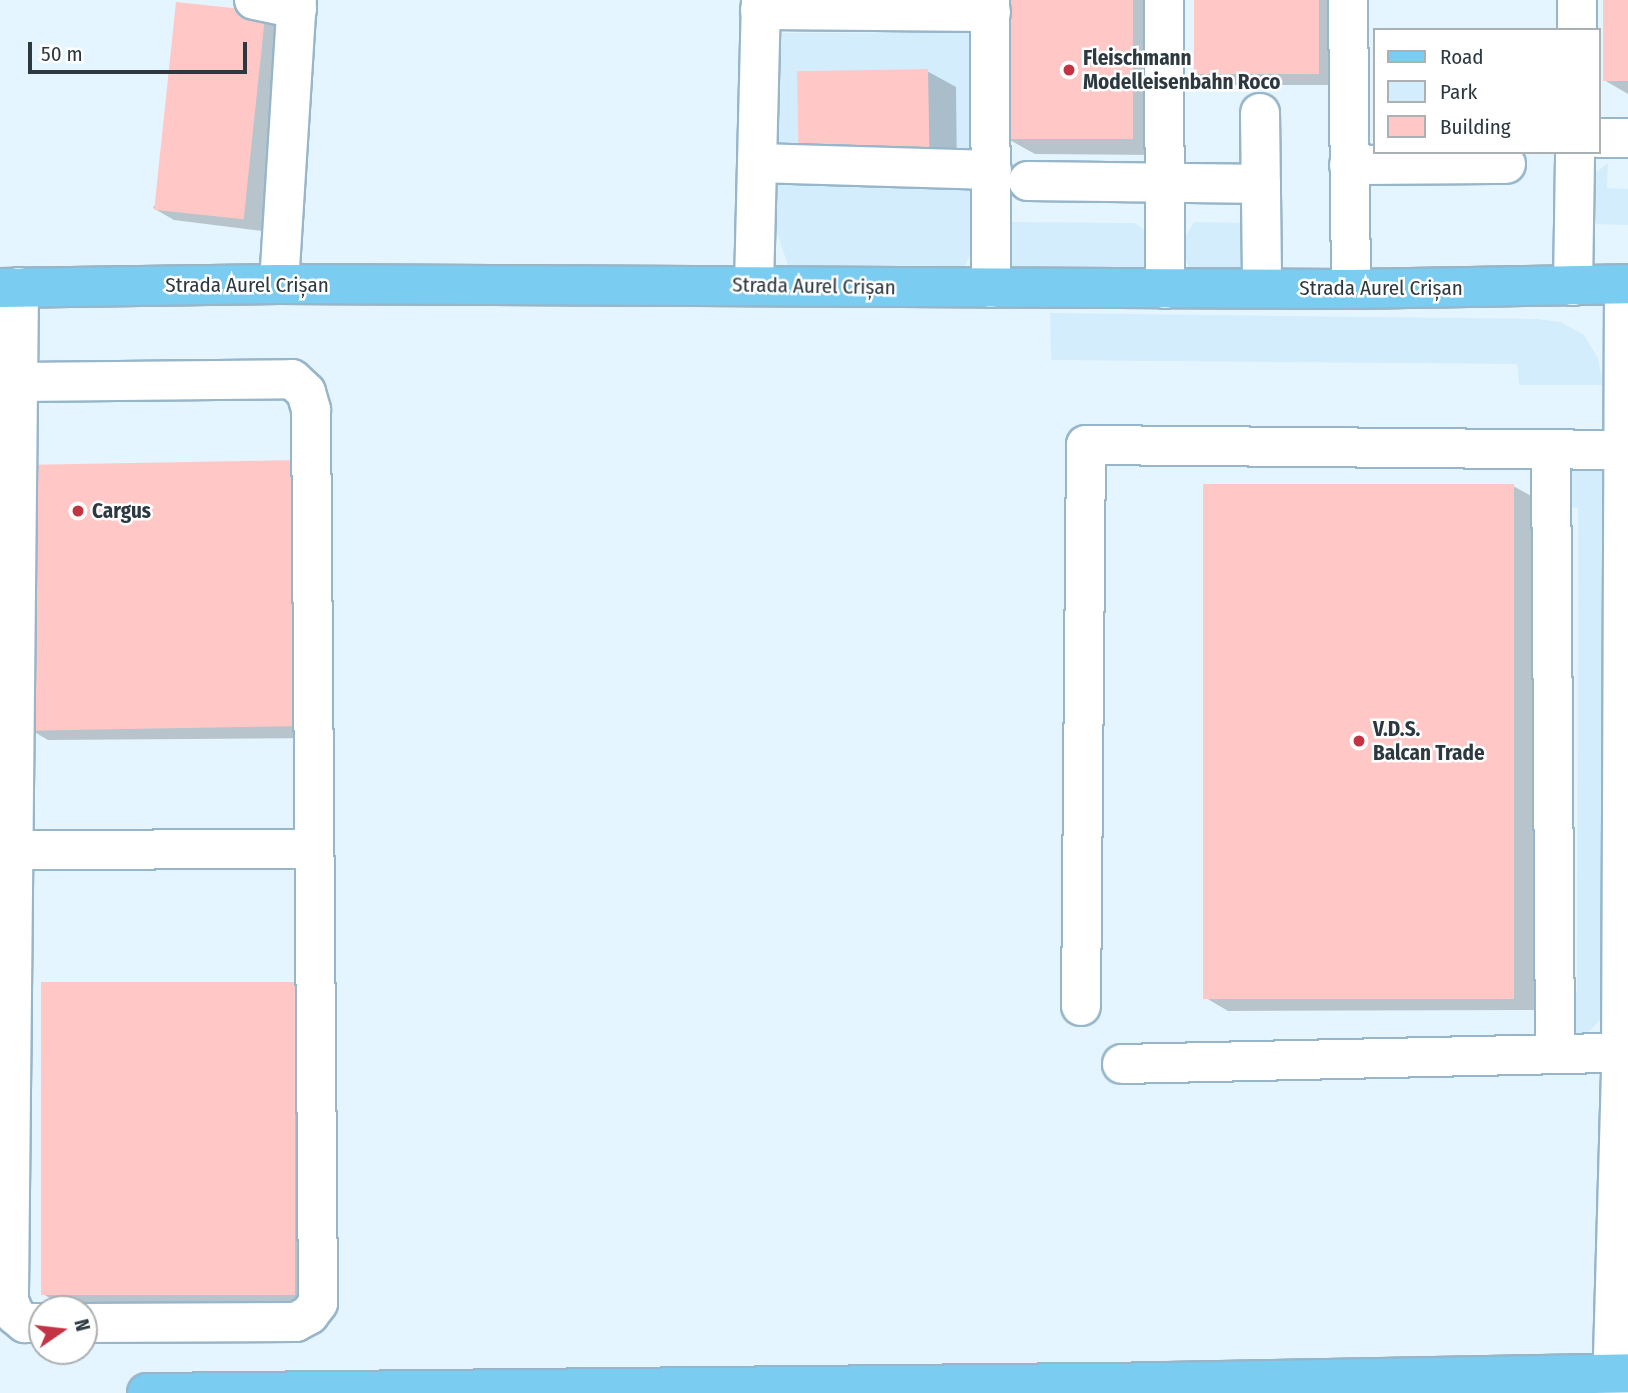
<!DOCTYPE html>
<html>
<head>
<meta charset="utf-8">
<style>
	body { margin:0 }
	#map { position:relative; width:1628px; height:1393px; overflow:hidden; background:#f4fafe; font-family:"Fira Sans Condensed",sans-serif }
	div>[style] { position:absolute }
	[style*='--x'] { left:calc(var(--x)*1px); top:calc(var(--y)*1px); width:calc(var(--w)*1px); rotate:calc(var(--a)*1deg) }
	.built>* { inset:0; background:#e5f5ff }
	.green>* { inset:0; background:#d4edfd }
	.shadow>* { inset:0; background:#0003 }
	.building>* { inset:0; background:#ffc8c7; transform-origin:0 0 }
	.roads { filter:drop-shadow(2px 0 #97b6ca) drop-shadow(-2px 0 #97b6ca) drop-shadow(0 2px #97b6ca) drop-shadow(0 -2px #97b6ca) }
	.minor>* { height:38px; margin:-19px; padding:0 19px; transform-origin:19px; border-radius:19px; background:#fff }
	.major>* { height:38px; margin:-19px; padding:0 19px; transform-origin:19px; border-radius:19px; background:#7accf1 }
	.dots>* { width:19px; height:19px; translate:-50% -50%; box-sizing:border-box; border:4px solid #fff; border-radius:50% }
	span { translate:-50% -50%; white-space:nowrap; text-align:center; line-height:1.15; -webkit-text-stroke:5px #fff; paint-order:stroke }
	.poi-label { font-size:21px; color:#2c3941; font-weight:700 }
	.left { translate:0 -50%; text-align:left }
	.street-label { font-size:21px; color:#2c3941 }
	.legend { position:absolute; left:1373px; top:28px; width:228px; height:126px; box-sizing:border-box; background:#fff; border:2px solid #abb0b3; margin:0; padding:9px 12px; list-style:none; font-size:21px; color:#2c3941 }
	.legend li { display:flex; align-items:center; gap:14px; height:35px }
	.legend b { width:35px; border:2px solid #abb0b3 }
	.north { position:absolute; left:28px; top:1295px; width:70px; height:70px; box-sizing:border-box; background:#fff; border:2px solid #abb0b3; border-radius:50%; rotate:76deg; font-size:19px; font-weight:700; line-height:28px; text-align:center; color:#2c3941 }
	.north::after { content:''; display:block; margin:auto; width:24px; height:32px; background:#c43344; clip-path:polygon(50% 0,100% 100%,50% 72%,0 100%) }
	.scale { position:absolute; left:28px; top:42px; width:219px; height:32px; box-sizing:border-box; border:4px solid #2c3941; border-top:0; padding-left:9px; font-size:21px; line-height:24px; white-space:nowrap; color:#2c3941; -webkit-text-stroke:5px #fff; paint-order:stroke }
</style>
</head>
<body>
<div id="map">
	<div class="built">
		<div style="clip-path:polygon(evenodd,0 0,1628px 0,1628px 1393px,0 1393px,0 0,1374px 30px,1598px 30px,1598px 152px,1374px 152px,1374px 30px,0 0,42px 1309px,84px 1309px,84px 1351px,42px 1351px,42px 1309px)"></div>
	</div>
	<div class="green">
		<div style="clip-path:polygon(976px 32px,977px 242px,958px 279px,792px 277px,776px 230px,776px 33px)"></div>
		<div style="clip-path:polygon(1608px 163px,1607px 188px,1628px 189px,1628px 225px,1592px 224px,1594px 174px)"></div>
		<div style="clip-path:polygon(1004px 222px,1134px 223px,1144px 229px,1150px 242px,1148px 277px,1019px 277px,1010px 263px)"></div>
		<div style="clip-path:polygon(1194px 222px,1247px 223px,1247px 261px,1242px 270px,1191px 272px,1182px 252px,1183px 240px)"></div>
		<div style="clip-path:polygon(1050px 313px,1537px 319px,1561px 322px,1584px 335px,1598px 358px,1603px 385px,1519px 385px,1517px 364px,1051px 360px)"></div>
		<div style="clip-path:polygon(1587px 462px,1602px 470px,1602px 1017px,1590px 1031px,1575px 1037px,1562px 1029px,1566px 999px,1577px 991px,1578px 508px,1565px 506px,1568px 466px)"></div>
	</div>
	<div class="shadow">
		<div style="clip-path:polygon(1006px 0,1161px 0,1161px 155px,1035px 154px,1006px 138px)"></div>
		<div style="clip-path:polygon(1195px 0,1340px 0,1340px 85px,1217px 85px,1195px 73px)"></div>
		<div style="clip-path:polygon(1605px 0,1628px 0,1628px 94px,1604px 80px)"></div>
		<div style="clip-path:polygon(265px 14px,286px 27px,262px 231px,174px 220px,153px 208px)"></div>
		<div style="clip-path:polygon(927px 71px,956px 87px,957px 175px,828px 177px)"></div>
		<div style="clip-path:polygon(300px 462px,325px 738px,48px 740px,26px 727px)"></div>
		<div style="clip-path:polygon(1513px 486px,1535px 498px,1536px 1010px,1228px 1011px,1206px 998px)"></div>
		<div style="clip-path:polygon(294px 983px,323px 1000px,323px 1311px,68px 1309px,43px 1294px)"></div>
	</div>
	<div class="building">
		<div style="left:1005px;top:0;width:128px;height:139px"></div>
		<div style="left:1194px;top:0;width:125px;height:74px"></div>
		<div style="left:1603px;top:0;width:25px;height:81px"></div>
		<div style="left:176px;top:2px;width:90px;height:209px;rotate:6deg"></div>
		<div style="left:928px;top:69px;width:91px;height:131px;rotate:89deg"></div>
		<div style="left:301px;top:460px;width:266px;height:281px;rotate:89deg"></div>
		<div style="left:1203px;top:484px;width:311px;height:515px"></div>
		<div style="left:41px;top:982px;width:254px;height:313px"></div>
	</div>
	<div class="roads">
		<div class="minor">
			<div style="--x:254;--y:0;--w:44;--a:11.8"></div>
			<div style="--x:990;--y:0;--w:288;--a:89.8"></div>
			<div style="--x:1164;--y:0;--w:289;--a:89.8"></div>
			<div style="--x:1348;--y:0;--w:289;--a:89.4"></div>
			<div style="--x:760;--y:10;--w:231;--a:0.5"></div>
			<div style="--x:1577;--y:30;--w:30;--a:-90"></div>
			<div style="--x:1260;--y:113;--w:175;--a:89.3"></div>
			<div style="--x:1598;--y:138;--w:30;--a:0"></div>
			<div style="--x:757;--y:163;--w:235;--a:1.7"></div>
			<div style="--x:1349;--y:165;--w:157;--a:-0.4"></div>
			<div style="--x:1028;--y:181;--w:233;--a:0.7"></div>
			<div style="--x:279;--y:284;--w:285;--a:-86.4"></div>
			<div style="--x:754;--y:286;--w:286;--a:-88.6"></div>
			<div style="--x:1573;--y:286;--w:134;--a:-89.1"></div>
			<div style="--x:19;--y:287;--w:1014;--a:90.57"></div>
			<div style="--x:9;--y:1301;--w:15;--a:67"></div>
			<div style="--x:15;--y:1315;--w:13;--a:39"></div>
			<div style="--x:25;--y:1323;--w:17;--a:0"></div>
			<div style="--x:18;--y:382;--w:274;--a:-0.6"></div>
			<div style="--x:292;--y:379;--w:19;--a:43"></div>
			<div style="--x:306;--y:392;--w:19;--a:74"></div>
			<div style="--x:311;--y:410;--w:893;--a:89.55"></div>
			<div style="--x:318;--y:1303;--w:15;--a:127"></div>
			<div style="--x:309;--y:1315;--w:15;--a:152"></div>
			<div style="--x:296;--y:1322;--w:212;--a:179.7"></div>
			<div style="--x:1551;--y:449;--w:604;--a:89.62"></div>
			<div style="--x:14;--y:850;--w:300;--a:-0.2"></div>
			<div style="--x:1081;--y:1006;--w:561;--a:-89.49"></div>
			<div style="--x:1086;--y:445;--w:537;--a:0.53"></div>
			<div style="--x:1122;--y:1064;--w:499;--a:-1.3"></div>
			<div style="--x:1612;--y:1393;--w:320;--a:-88.4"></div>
			<div style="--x:1621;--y:1073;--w:788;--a:-89.78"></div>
		</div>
		<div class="major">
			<div style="--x:0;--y:288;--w:279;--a:-0.8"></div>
			<div style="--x:279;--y:284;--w:1072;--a:0.27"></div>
			<div style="--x:1351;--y:289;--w:277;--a:-1"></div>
			<div style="--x:147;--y:1393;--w:1025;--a:-0.61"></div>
			<div style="--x:1172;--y:1382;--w:456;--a:-1.1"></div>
		</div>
	</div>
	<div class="dots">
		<div style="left:1069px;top:70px;background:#c43344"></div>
		<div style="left:78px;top:511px;background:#c43344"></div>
		<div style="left:1359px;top:741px;background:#c43344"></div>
	</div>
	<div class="poi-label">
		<span class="left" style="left:1083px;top:70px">Fleischmann<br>Modelleisenbahn Roco</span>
		<span class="left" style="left:92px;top:511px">Cargus</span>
		<span class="left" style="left:1373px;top:741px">V.D.S.<br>Balcan Trade</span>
	</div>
	<div class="street-label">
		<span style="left:247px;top:285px">Strada Aurel Crișan</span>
		<span style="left:814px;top:286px;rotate:1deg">Strada Aurel Crișan</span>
		<span style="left:1381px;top:288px">Strada Aurel Crișan</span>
	</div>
	<ul class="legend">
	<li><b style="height:9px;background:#7accf1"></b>Road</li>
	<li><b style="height:19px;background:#d4edfd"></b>Park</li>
	<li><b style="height:19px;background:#ffc8c7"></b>Building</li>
	</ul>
	<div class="north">N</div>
	<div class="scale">50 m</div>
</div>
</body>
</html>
